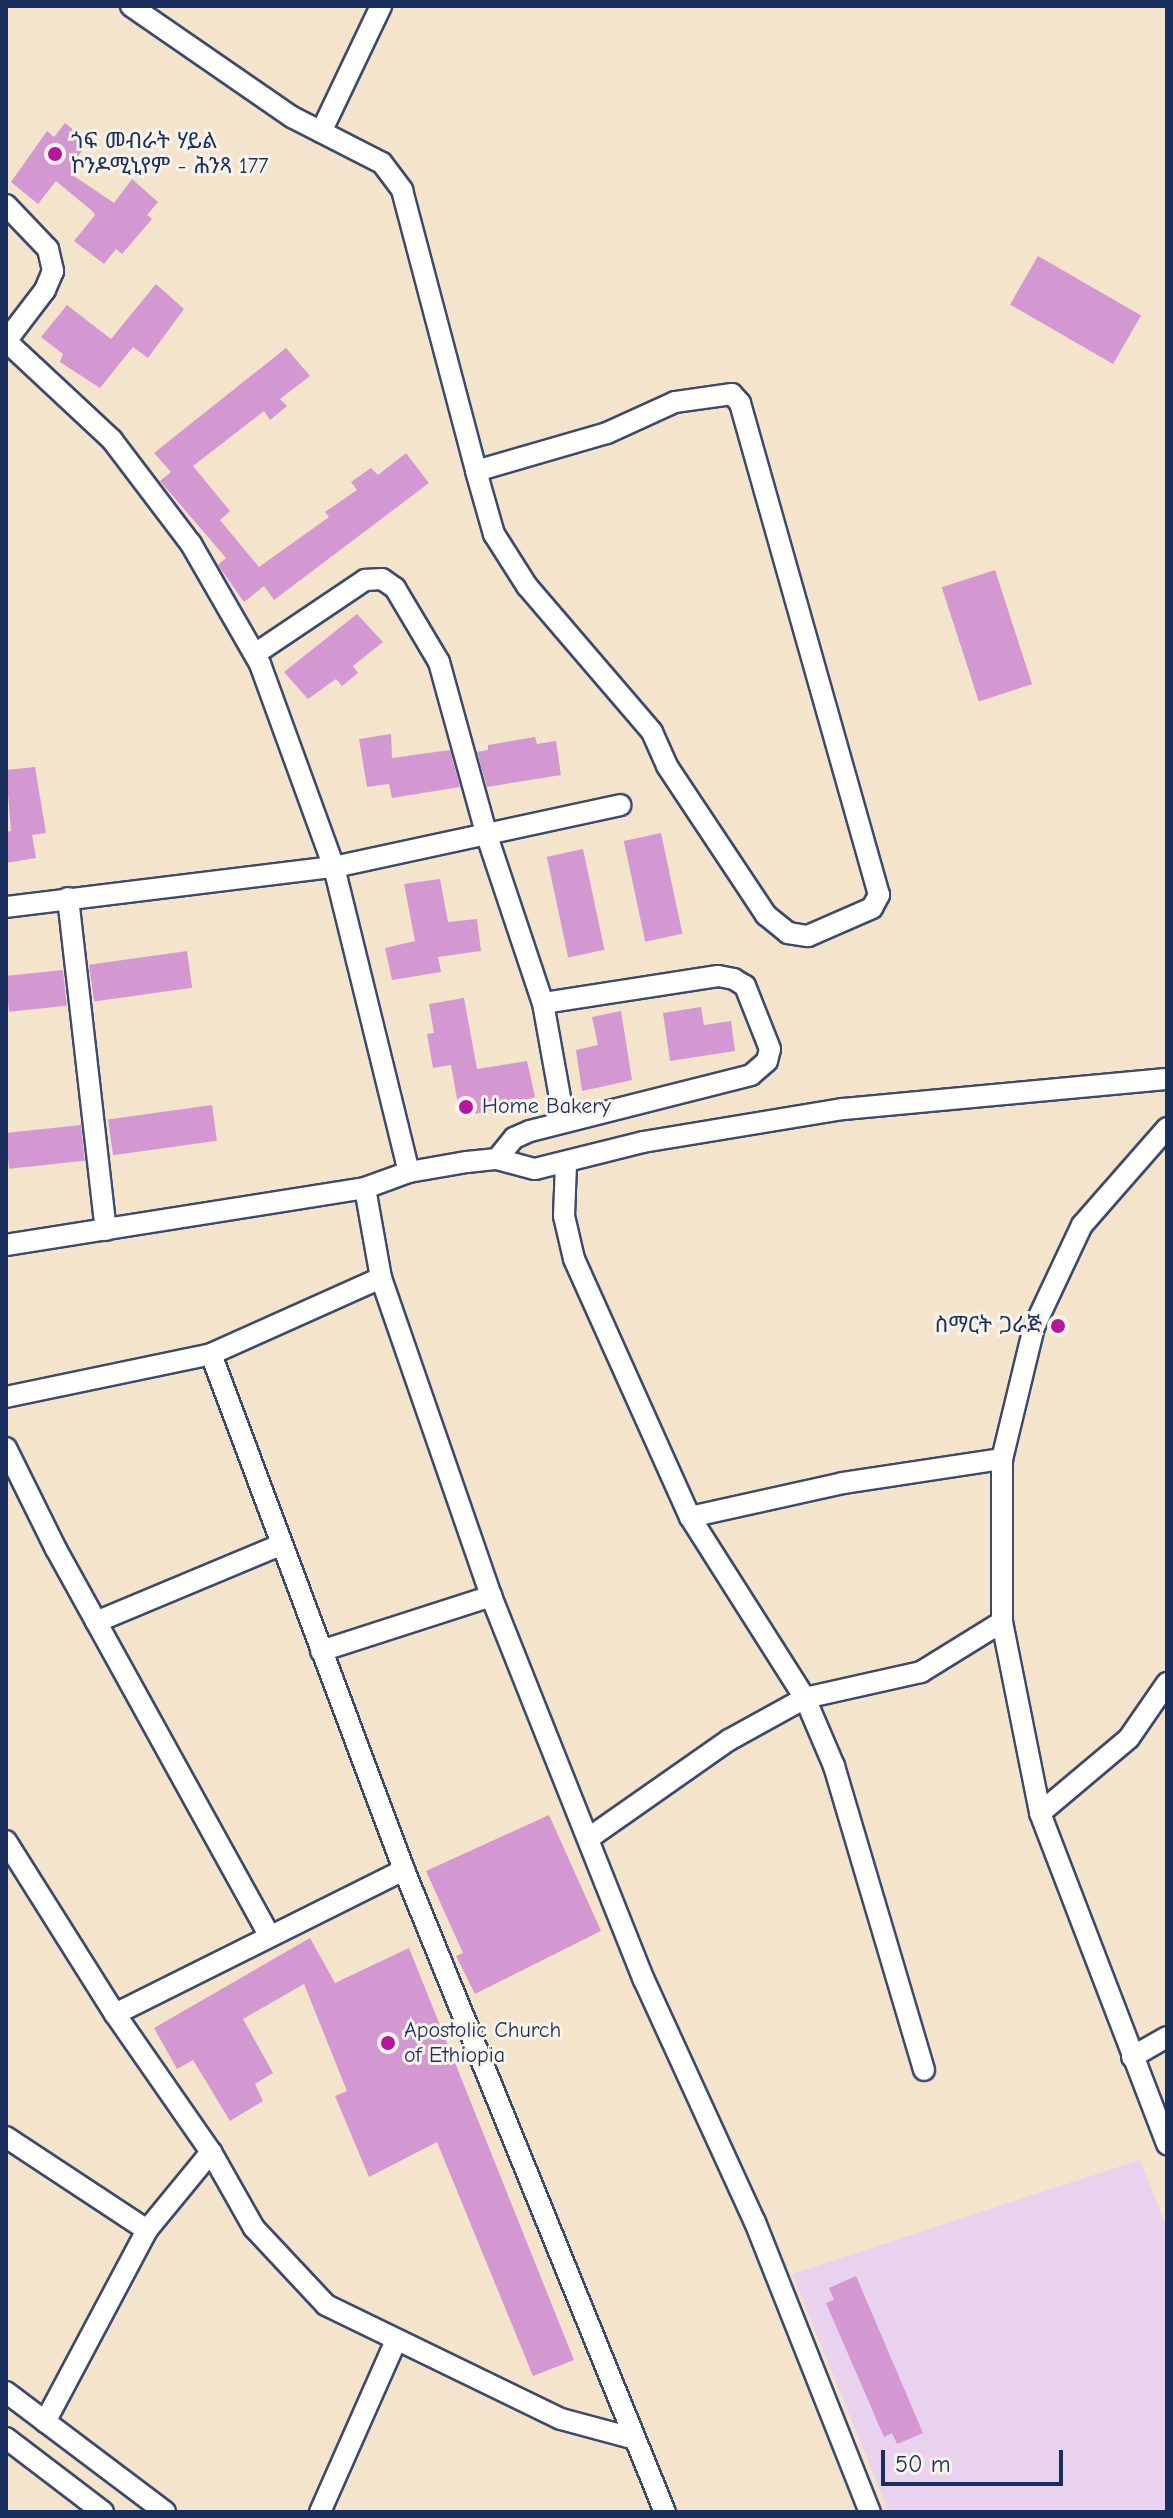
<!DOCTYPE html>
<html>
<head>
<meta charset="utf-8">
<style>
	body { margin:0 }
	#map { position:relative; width:1173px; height:2518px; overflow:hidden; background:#f4e4cc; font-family:"Comic Neue","Noto Sans Ethiopic",sans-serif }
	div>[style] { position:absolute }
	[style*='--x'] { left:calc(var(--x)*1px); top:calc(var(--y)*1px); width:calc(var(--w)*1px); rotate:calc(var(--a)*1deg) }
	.built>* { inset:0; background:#e8d2ee }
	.building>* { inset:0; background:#d398d2; transform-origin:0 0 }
	.roads { filter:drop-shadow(2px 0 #3c4a6e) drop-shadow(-2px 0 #3c4a6e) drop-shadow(0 2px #3c4a6e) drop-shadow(0 -2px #3c4a6e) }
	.minor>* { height:20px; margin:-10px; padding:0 10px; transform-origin:10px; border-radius:10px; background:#fff }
	.dots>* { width:22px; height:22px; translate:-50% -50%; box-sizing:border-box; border:4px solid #f7f3e8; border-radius:50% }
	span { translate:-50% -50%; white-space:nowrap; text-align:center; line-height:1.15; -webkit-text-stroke:6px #f7f3e8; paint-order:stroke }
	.poi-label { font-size:22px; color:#1b2f5e }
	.left { translate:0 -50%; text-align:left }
	.right { translate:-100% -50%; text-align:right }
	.frame { position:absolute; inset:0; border:8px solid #1b2f5e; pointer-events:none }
	.scale { position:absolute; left:881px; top:2450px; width:182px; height:36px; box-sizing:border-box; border:4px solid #1b2f5e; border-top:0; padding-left:10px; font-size:24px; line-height:28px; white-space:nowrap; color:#1b2f5e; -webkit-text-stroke:6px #f7f3e8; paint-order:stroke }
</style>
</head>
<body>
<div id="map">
	<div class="built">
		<div style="clip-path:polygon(1140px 2160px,1167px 2228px,1167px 2512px,889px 2512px,792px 2274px)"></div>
	</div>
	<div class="building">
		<div style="clip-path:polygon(65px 123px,89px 142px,71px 165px,78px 171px,74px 176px,114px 203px,132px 179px,158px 202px,147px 215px,152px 219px,122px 254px,116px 249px,104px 264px,74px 241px,95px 215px,91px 210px,56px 181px,38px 204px,11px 182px,47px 131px,54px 137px)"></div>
		<div style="left:1038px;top:256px;width:119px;height:56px;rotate:30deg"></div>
		<div style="clip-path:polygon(156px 284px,184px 309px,148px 358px,133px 347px,100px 388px,60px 362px,63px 354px,41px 337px,67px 305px,111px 339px)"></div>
		<div style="clip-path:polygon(286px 348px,310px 376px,280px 399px,287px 406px,270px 420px,264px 411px,193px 466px,230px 511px,220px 520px,259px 567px,329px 517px,325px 512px,357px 490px,351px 482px,371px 468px,378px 475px,406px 453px,429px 483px,274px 600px,264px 586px,244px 602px,218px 565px,226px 558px,160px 481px,171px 472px,154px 453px)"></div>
		<div style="left:995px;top:570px;width:120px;height:56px;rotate:72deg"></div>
		<div style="clip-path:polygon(357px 614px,383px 642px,353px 666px,358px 673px,342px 686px,336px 679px,308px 699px,284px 672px)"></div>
		<div style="clip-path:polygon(391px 734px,392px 758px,450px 750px,460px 787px,392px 798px,389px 784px,367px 787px,359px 739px)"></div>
		<div style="clip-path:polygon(535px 737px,537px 744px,556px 741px,561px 775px,487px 787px,477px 752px,488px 750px,488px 745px)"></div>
		<div style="clip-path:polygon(35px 767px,46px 833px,32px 835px,36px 858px,6px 863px,6px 832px,11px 831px,6px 770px)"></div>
		<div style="left:661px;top:833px;width:103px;height:38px;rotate:78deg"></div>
		<div style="left:583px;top:849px;width:103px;height:37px;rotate:78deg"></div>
		<div style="clip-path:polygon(440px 879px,448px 922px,477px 919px,481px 951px,438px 957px,441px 972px,392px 980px,385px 948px,415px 941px,404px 884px)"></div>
		<div style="left:187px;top:951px;width:37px;height:99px;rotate:82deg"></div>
		<div style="left:63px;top:970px;width:36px;height:58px;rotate:84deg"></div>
		<div style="clip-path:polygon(464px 998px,477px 1069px,527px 1061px,535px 1097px,475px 1114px,474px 1108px,459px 1110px,451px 1065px,433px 1068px,427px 1034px,434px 1033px,429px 1004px)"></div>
		<div style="clip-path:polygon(701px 1007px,704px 1025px,731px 1021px,735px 1051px,670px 1061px,663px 1013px)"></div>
		<div style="clip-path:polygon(621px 1011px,632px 1080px,582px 1091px,576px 1050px,598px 1045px,592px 1017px)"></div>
		<div style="left:212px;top:1105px;width:36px;height:105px;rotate:82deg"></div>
		<div style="left:81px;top:1125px;width:36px;height:76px;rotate:84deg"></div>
		<div style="clip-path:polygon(549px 1815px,601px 1931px,475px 1994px,456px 1956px,463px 1953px,426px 1871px)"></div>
		<div style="clip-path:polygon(310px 1938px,335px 1983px,409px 1948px,574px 2360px,533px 2376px,437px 2142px,369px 2177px,335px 2096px,347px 2091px,304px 1984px,243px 2019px,273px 2073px,255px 2084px,263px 2101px,230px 2121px,193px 2060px,177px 2069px,154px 2028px)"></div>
		<div style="clip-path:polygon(856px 2276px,923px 2433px,897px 2444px,892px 2433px,884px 2437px,826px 2303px,834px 2300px,829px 2288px)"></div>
	</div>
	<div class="roads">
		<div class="minor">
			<div style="--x:131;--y:6;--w:196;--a:34.6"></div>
			<div style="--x:292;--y:117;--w:101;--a:27.1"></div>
			<div style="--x:382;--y:163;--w:34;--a:53"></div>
			<div style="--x:402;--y:190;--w:291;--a:75.2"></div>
			<div style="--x:476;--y:471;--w:66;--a:74.1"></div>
			<div style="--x:494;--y:534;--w:62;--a:57.6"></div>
			<div style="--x:527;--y:586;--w:192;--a:49.4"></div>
			<div style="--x:652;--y:732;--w:37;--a:66"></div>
			<div style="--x:667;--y:766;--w:179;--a:56.4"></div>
			<div style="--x:766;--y:915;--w:28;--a:39"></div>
			<div style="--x:788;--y:933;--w:20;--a:9"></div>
			<div style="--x:808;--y:936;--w:70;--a:-23.6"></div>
			<div style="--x:872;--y:908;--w:15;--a:-62"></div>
			<div style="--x:879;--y:895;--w:511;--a:-105.78"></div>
			<div style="--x:740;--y:403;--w:12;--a:-132"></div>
			<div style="--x:732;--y:394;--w:58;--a:172"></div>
			<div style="--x:675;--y:402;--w:75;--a:155.5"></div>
			<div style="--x:607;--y:433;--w:136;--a:163.8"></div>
			<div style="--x:321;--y:132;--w:140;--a:-64.5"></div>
			<div style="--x:6;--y:205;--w:61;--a:46.3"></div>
			<div style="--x:48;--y:249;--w:23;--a:77"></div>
			<div style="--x:53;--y:271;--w:21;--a:113"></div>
			<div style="--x:45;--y:290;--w:64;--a:127.4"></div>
			<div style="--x:6;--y:341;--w:145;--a:43"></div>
			<div style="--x:112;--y:440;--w:131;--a:52.8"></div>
			<div style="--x:191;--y:544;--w:138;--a:60.1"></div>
			<div style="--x:260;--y:664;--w:216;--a:70"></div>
			<div style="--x:334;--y:867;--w:314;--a:76.2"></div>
			<div style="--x:255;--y:654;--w:133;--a:-33.9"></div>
			<div style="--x:365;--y:580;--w:17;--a:-3"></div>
			<div style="--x:382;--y:579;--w:16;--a:35"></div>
			<div style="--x:395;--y:588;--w:86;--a:59.3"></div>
			<div style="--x:439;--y:662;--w:177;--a:74.6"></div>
			<div style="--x:486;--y:833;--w:179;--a:71.5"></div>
			<div style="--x:543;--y:1003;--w:119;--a:79.8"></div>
			<div style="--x:68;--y:898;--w:334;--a:83.5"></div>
			<div style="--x:6;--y:907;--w:330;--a:-7"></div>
			<div style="--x:334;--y:867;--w:293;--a:-12.2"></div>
			<div style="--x:1167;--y:1128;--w:129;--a:131.2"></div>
			<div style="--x:1082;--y:1225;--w:113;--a:115.2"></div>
			<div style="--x:1034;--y:1327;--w:136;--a:103.6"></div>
			<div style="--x:1002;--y:1459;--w:163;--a:90"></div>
			<div style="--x:1002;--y:1622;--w:195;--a:78.7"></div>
			<div style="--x:1040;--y:1813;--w:355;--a:69"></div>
			<div style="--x:497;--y:1159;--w:27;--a:-51"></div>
			<div style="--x:514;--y:1138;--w:17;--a:-24"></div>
			<div style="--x:530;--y:1131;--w:228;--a:-14.2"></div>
			<div style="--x:751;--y:1075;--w:21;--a:-41"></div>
			<div style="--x:767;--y:1061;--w:12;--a:-76"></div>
			<div style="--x:770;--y:1049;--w:68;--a:-111.6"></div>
			<div style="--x:745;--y:986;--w:13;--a:-148"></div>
			<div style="--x:734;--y:979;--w:16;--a:-169"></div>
			<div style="--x:718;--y:976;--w:177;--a:171.2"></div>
			<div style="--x:566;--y:1164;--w:52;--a:92.2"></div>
			<div style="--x:564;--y:1216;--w:44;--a:76.9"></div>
			<div style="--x:574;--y:1259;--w:283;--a:65.8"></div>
			<div style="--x:690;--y:1517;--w:214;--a:57.6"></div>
			<div style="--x:805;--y:1698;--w:74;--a:66.9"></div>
			<div style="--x:834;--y:1766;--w:317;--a:73.5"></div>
			<div style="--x:6;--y:1245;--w:363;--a:-9"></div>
			<div style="--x:365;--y:1188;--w:47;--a:-20"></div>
			<div style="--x:409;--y:1172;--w:59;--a:-9.8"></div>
			<div style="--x:467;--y:1162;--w:30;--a:-6"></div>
			<div style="--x:497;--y:1159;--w:39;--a:15"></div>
			<div style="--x:535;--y:1169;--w:111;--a:-14"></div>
			<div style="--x:643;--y:1142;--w:203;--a:-9.4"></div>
			<div style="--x:843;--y:1109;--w:325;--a:-5.3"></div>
			<div style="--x:381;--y:1278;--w:336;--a:70.9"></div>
			<div style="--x:491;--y:1596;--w:413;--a:68.3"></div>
			<div style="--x:644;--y:1980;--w:266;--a:65.4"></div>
			<div style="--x:755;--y:2222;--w:312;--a:68.4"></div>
			<div style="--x:211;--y:1354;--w:551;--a:69.49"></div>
			<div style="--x:404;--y:1870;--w:693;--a:67.88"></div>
			<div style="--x:6;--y:1397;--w:209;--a:-11.8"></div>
			<div style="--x:211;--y:1354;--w:186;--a:-24.1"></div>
			<div style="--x:381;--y:1278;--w:91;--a:-100.1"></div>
			<div style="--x:6;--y:1448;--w:113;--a:63.7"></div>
			<div style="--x:56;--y:1549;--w:442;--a:61.1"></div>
			<div style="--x:690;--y:1517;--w:157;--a:-12.5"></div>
			<div style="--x:843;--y:1483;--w:161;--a:-8.6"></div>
			<div style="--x:96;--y:1622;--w:199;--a:-22.7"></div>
			<div style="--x:321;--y:1651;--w:179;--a:-17.9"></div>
			<div style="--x:1040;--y:1813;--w:116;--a:-40.1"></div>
			<div style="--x:1129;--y:1738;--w:67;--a:-55.4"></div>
			<div style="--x:589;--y:1838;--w:171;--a:-35"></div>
			<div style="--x:729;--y:1740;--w:87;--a:-28.9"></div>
			<div style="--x:805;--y:1698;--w:119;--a:-12.6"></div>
			<div style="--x:921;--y:1672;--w:95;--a:-31.7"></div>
			<div style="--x:6;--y:1841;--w:204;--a:57.8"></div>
			<div style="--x:115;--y:2014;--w:168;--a:55.2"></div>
			<div style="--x:211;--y:2152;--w:87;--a:60.5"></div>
			<div style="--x:254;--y:2228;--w:105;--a:46.9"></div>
			<div style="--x:326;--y:2305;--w:261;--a:25.9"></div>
			<div style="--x:561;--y:2419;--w:73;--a:15"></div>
			<div style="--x:115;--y:2014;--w:323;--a:-26.5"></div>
			<div style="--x:1132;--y:2057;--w:40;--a:-29.7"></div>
			<div style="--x:6;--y:2137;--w:169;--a:33.4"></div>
			<div style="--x:6;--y:2392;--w:199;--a:37"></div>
			<div style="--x:45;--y:2422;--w:217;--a:-62"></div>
			<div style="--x:147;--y:2230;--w:101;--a:-50.6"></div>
			<div style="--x:6;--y:2438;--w:122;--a:37.3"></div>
			<div style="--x:320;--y:2512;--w:185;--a:-66.1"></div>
		</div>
	</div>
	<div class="dots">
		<div style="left:55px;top:154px;background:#b5179e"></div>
		<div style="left:466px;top:1107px;background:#b5179e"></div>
		<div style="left:1058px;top:1326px;background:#b5179e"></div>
		<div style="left:388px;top:2043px;background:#b5179e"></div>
	</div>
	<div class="poi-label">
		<span class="left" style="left:71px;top:154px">ጎፍ መብራት ሃይል<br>ኮንዶሚኒየም - ሕንጻ 177</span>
		<span class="left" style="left:482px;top:1107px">Home Bakery</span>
		<span class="right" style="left:1042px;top:1326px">ስማርት ጋራጅ</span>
		<span class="left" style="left:404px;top:2043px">Apostolic Church<br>of Ethiopia</span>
	</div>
	<div class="frame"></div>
	<div class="scale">50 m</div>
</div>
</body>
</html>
